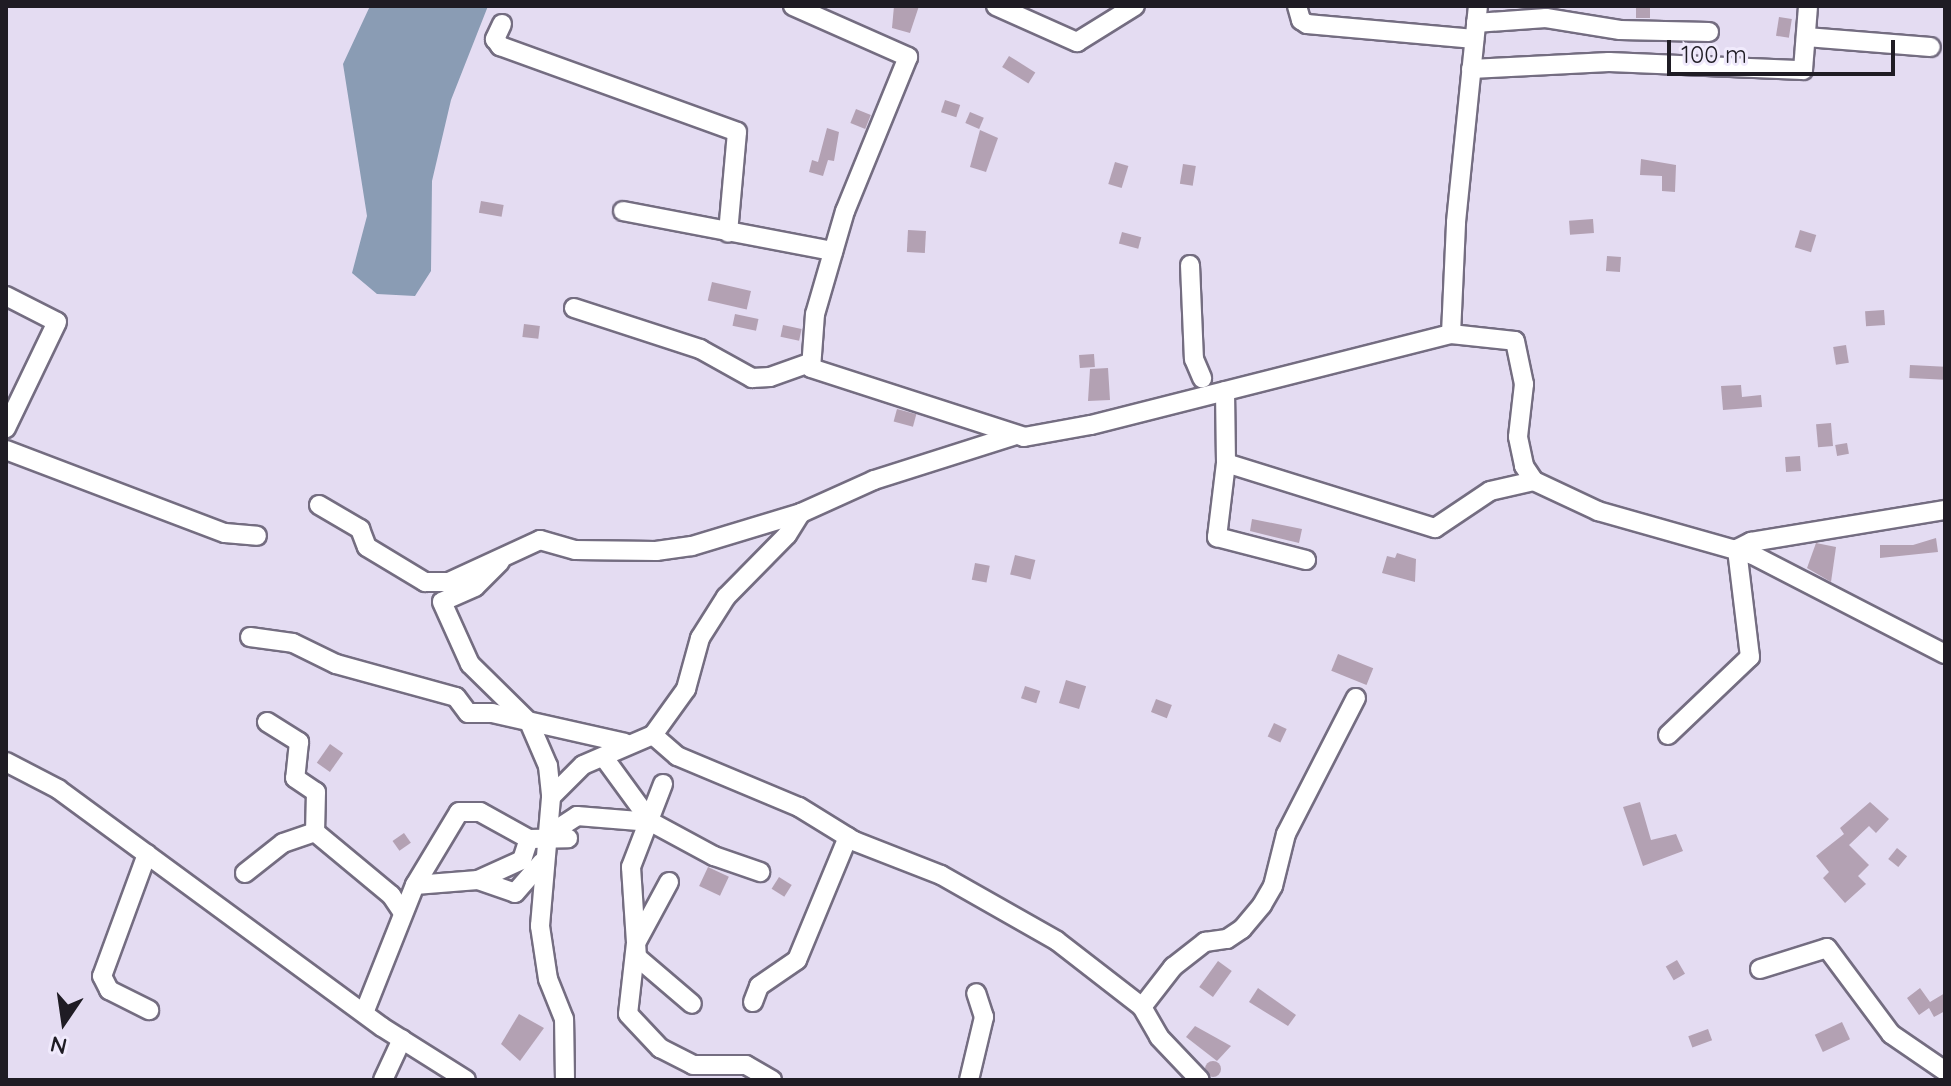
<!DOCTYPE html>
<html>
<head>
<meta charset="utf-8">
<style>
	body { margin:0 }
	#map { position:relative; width:1951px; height:1086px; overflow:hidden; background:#e4dcf2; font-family:Quicksand,sans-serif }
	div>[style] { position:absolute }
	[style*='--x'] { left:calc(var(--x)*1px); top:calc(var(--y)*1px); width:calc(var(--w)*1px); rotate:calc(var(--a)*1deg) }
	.water>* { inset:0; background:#8a9cb4 }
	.building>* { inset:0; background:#b3a1b3; transform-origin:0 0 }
	.round { border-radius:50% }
	.roads { filter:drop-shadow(2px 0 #746d81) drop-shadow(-2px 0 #746d81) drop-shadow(0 2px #746d81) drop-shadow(0 -2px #746d81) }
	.minor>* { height:18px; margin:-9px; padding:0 9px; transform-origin:9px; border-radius:9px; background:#fff }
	span { translate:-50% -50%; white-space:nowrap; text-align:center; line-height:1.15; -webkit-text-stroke:7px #f0eafc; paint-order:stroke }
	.frame { position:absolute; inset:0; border:8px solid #1f1c24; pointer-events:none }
	.north { position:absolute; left:24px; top:982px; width:80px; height:80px; -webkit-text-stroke:6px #f0eafc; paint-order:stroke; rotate:193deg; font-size:22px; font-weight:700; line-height:32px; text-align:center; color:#1f1c24 }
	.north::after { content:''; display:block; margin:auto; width:28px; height:36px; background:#1f1c24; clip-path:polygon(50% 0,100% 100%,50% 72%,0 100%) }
	.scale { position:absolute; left:1667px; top:40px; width:228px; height:36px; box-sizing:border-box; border:4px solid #1f1c24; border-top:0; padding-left:10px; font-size:24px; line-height:28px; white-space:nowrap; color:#1f1c24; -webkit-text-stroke:6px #f0eafc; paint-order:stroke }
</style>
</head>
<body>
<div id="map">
	<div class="water">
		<div style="clip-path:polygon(370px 6px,488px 6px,451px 100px,432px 181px,431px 271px,415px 296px,377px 294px,352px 273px,367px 216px,343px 64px)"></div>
	</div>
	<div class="building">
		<div style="clip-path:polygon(894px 6px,919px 6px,910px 33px,892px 28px)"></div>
		<div style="left:1636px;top:6px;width:14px;height:12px"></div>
		<div style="left:1779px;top:17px;width:13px;height:19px;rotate:9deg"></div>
		<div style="left:1009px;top:56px;width:31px;height:13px;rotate:32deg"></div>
		<div style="left:945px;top:100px;width:16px;height:13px;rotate:18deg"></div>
		<div style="left:856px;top:109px;width:16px;height:15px;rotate:22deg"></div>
		<div style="left:970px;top:112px;width:15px;height:12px;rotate:23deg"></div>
		<div style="clip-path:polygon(827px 128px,839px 132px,834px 161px,828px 160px,823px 176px,809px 172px,812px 160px,818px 162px)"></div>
		<div style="clip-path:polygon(980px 130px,998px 138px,986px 172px,970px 167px)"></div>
		<div style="clip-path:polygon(1641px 159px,1676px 165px,1675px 192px,1662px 191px,1662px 176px,1640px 175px)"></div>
		<div style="left:1115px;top:162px;width:14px;height:23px;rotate:17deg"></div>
		<div style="left:1183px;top:164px;width:13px;height:20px;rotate:9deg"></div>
		<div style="left:481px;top:201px;width:23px;height:12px;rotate:10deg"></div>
		<div style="left:1593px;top:219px;width:14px;height:24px;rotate:86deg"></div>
		<div style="left:908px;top:230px;width:18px;height:22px;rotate:3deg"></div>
		<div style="left:1800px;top:230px;width:17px;height:18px;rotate:17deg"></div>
		<div style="left:1122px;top:232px;width:20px;height:12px;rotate:15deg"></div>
		<div style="left:1607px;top:256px;width:14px;height:15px;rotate:4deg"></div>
		<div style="left:712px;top:282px;width:40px;height:19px;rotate:13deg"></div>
		<div style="left:1884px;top:310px;width:15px;height:19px;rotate:86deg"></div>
		<div style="left:735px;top:314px;width:24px;height:12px;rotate:12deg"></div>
		<div style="left:524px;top:324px;width:16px;height:13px;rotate:7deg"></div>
		<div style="left:783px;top:325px;width:19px;height:12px;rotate:12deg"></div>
		<div style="left:1846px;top:345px;width:18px;height:13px;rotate:81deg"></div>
		<div style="left:1094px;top:354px;width:13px;height:15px;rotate:86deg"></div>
		<div style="left:1910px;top:365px;width:35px;height:13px;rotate:3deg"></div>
		<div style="clip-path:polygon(1108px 368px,1110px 400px,1088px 401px,1090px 369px)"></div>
		<div style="clip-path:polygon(1741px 385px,1742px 397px,1761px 395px,1762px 407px,1723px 410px,1721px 386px)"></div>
		<div style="left:897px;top:409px;width:20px;height:13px;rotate:15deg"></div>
		<div style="left:1831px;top:423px;width:23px;height:15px;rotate:85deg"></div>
		<div style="left:1847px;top:443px;width:11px;height:12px;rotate:80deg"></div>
		<div style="left:1800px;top:456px;width:15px;height:15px;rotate:86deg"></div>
		<div style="clip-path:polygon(1252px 519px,1302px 529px,1299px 543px,1250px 531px)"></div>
		<div style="clip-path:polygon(1936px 538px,1938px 552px,1880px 558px,1880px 545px,1913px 545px)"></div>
		<div style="clip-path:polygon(1816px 543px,1836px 547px,1831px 582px,1807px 568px)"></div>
		<div style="clip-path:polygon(1397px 553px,1416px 559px,1415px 582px,1382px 573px,1387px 556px,1395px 558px)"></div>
		<div style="left:1015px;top:555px;width:21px;height:20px;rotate:14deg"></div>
		<div style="left:975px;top:563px;width:15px;height:17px;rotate:11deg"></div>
		<div style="left:1338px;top:654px;width:38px;height:18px;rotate:22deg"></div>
		<div style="left:1066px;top:680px;width:21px;height:24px;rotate:17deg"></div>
		<div style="left:1025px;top:686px;width:16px;height:13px;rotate:18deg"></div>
		<div style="left:1156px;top:699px;width:17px;height:14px;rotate:21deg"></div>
		<div style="left:1274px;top:723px;width:14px;height:15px;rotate:25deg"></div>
		<div style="left:330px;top:744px;width:16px;height:23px;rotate:35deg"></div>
		<div style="clip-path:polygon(1640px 802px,1651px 840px,1676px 834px,1683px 851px,1643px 866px,1623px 807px)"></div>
		<div style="clip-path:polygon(1870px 802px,1889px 819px,1876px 833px,1869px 826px,1849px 845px,1869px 865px,1858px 876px,1866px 884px,1845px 903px,1823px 878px,1829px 872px,1816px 856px,1844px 834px,1840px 828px)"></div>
		<div style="left:404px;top:833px;width:12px;height:14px;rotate:55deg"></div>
		<div style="left:1897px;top:848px;width:13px;height:14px;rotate:39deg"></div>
		<div style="left:708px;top:867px;width:23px;height:21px;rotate:25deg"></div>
		<div style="left:779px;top:877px;width:15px;height:14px;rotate:32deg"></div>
		<div style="left:1677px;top:960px;width:16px;height:13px;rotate:60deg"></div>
		<div style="left:1218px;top:961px;width:17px;height:32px;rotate:36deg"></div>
		<div style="clip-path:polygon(1258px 988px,1296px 1015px,1288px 1026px,1249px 1002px)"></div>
		<div style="clip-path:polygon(1920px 988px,1930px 1002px,1945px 993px,1945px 1011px,1934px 1017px,1929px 1008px,1919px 1015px,1907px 998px)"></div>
		<div style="clip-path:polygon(519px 1014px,544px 1028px,520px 1061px,501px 1044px)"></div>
		<div style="left:1842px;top:1022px;width:19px;height:30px;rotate:65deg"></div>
		<div style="clip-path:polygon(1195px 1026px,1231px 1046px,1217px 1061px,1186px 1037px)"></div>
		<div style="left:1708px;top:1029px;width:12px;height:21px;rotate:70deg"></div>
		<div class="round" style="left:1205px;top:1061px;width:16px;height:16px"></div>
	</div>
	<div class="roads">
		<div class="minor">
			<div style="--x:793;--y:6;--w:126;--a:23.9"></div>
			<div style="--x:908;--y:57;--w:166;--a:112.2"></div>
			<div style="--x:845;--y:211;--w:107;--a:106.2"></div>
			<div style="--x:815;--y:314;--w:54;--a:94.2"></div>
			<div style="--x:811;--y:368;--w:224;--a:17.9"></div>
			<div style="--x:1024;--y:437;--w:68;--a:-10.2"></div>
			<div style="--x:1091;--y:425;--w:371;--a:-14.2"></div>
			<div style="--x:1451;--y:334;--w:64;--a:6.2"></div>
			<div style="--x:1515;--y:341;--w:44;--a:78.2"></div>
			<div style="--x:1524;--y:384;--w:53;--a:96.5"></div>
			<div style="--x:1518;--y:437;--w:30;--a:78"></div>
			<div style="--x:1524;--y:466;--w:18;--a:56"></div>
			<div style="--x:1534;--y:481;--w:71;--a:25.1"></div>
			<div style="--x:1598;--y:511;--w:161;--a:15.8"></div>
			<div style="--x:1753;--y:555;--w:216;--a:27.3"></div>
			<div style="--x:996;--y:6;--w:89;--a:24"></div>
			<div style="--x:1077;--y:42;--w:68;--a:-31.8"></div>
			<div style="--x:1297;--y:6;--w:15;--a:74"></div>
			<div style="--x:1301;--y:20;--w:7;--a:34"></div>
			<div style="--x:1307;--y:24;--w:168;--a:5.1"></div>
			<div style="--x:1476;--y:23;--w:70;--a:-4.1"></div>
			<div style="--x:1546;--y:18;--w:75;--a:9.2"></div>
			<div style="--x:1620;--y:30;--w:89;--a:1.3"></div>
			<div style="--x:502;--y:24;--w:17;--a:115"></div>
			<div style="--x:495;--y:39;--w:9;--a:54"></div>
			<div style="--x:500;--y:46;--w:252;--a:19.9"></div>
			<div style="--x:737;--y:132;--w:101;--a:95.1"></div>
			<div style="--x:1806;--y:37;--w:125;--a:4.6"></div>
			<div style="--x:1471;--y:69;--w:138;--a:-2.9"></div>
			<div style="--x:1609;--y:62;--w:194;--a:2.4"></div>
			<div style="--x:1803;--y:70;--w:64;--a:-85.5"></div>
			<div style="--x:623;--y:211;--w:214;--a:10.8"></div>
			<div style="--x:1190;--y:265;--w:94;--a:87.6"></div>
			<div style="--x:1194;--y:359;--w:21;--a:67"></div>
			<div style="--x:6;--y:296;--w:57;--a:27"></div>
			<div style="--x:57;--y:322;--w:118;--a:115.7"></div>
			<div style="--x:574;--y:308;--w:133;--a:18"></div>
			<div style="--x:700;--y:349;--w:60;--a:29.1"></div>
			<div style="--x:752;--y:378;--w:18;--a:-3"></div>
			<div style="--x:770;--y:377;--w:41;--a:-19.7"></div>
			<div style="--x:1451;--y:334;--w:112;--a:-87.4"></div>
			<div style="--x:1456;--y:222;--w:217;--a:-84.2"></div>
			<div style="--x:1225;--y:391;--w:72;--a:89.2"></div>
			<div style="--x:1226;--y:463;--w:75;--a:96.9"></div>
			<div style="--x:1217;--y:537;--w:92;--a:14.5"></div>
			<div style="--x:6;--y:450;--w:234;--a:20.8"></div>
			<div style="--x:225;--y:533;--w:32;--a:5"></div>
			<div style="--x:1226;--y:463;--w:219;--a:17.3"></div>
			<div style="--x:1435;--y:528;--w:66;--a:-33.9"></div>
			<div style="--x:1490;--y:491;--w:45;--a:-12.8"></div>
			<div style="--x:319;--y:505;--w:48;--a:30.3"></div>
			<div style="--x:360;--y:529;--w:19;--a:69"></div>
			<div style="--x:367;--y:547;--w:68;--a:31.1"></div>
			<div style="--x:425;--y:582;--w:24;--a:0"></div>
			<div style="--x:449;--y:582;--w:100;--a:-24.8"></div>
			<div style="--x:540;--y:540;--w:36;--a:16"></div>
			<div style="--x:575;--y:550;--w:81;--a:0.7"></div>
			<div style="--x:656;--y:551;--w:36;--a:-8"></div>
			<div style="--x:692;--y:546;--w:114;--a:-16.8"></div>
			<div style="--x:1737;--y:549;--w:16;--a:-27"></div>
			<div style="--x:1751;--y:542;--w:197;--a:-9.4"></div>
			<div style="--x:500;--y:562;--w:35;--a:135"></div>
			<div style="--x:475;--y:587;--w:36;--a:156"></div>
			<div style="--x:442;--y:602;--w:68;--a:65.7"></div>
			<div style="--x:470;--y:664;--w:83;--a:44.5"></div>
			<div style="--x:529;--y:722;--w:48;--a:66.6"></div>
			<div style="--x:548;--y:766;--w:31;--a:84"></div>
			<div style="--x:250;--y:637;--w:43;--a:7.9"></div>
			<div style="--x:293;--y:643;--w:48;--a:26"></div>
			<div style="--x:336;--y:664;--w:124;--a:15.4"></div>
			<div style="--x:456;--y:697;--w:20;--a:53"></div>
			<div style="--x:468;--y:713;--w:24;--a:0"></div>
			<div style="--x:492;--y:713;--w:136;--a:12.7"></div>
			<div style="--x:267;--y:722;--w:38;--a:32"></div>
			<div style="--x:299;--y:742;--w:36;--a:96"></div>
			<div style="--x:295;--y:778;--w:25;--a:34"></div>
			<div style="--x:316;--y:792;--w:40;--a:91.4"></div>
			<div style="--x:315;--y:832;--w:99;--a:39.7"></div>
			<div style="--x:391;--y:895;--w:18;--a:56"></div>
			<div style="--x:653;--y:735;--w:32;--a:41"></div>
			<div style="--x:677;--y:756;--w:132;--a:22.7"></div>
			<div style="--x:799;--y:807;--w:65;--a:31.7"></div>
			<div style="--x:854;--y:841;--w:93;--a:21.3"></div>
			<div style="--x:941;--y:875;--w:133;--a:29.6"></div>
			<div style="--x:1057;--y:941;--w:108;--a:37.8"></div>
			<div style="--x:1142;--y:1007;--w:34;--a:60"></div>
			<div style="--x:1159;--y:1037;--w:59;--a:46.4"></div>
			<div style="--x:1668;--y:735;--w:113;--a:-43.6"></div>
			<div style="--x:1750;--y:657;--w:109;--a:-96.9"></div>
			<div style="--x:605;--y:759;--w:78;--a:53.9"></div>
			<div style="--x:6;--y:762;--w:59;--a:27.4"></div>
			<div style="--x:58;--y:789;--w:402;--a:36.3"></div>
			<div style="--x:382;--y:1027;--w:99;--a:32.2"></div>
			<div style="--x:663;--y:784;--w:89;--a:111.1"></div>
			<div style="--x:631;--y:867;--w:90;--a:86.2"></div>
			<div style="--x:637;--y:957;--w:72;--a:40.5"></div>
			<div style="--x:551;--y:833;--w:31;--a:-33"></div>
			<div style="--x:577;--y:816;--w:74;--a:4.6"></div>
			<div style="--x:651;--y:822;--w:72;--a:28.4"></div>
			<div style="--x:714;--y:856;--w:49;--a:19.2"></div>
			<div style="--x:147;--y:854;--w:130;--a:110.2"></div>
			<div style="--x:102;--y:976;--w:16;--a:63"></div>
			<div style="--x:109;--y:990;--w:45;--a:26.6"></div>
			<div style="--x:245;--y:873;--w:48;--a:-38.3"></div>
			<div style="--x:283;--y:843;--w:34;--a:-19"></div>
			<div style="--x:478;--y:880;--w:39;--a:19"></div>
			<div style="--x:515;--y:893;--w:41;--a:-48.9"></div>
			<div style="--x:669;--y:882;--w:69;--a:118.4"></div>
			<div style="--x:636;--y:943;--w:71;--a:96.4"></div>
			<div style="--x:628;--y:1014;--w:47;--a:46.7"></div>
			<div style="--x:660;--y:1048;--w:37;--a:27"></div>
			<div style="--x:693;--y:1065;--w:53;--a:0"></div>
			<div style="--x:746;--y:1065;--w:30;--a:30"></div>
			<div style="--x:415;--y:885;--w:85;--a:-58.9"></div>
			<div style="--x:459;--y:812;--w:21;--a:0"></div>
			<div style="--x:480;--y:812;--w:56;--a:28.9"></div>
			<div style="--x:1760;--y:969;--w:70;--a:-17.4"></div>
			<div style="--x:1827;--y:948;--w:107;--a:53.3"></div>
			<div style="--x:1891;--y:1034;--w:65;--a:34.4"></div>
			<div style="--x:753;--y:1002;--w:17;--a:-69"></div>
			<div style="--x:759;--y:986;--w:46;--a:-34.4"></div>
			<div style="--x:797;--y:960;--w:133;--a:-67.5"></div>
			<div style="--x:1142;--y:1007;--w:51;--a:-52.2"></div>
			<div style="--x:1173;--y:967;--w:41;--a:-38"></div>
			<div style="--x:1205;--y:942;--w:22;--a:-8"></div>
			<div style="--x:1227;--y:939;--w:18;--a:-34"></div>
			<div style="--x:1242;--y:929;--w:31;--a:-50"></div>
			<div style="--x:1262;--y:905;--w:22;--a:-60"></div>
			<div style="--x:1273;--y:886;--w:54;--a:-76"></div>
			<div style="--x:1286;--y:834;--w:153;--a:-62.8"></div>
			<div style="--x:364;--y:1013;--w:138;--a:-68.3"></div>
			<div style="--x:415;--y:885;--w:63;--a:-4.5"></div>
			<div style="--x:478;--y:880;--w:48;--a:-24.4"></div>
			<div style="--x:522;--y:860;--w:22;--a:-72"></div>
			<div style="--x:529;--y:839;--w:39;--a:-1"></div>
			<div style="--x:383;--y:1080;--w:45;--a:-65.1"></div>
			<div style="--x:565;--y:1080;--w:61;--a:-90.9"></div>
			<div style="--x:564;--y:1019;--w:43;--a:-111.8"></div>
			<div style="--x:548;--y:979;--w:54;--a:-98.6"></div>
			<div style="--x:540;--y:926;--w:129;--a:-85.1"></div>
			<div style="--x:551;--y:797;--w:45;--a:-45"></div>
			<div style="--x:583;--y:765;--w:76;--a:-23.2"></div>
			<div style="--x:653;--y:735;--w:57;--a:-54.3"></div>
			<div style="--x:686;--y:689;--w:53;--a:-74.6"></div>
			<div style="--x:700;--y:638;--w:49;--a:-57.6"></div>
			<div style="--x:726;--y:597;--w:87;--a:-45.5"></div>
			<div style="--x:787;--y:535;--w:26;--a:-58"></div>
			<div style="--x:801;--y:513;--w:80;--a:-24.3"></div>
			<div style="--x:874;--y:480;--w:146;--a:-17.6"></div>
			<div style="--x:969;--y:1080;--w:65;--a:-76.6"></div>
			<div style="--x:984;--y:1017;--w:25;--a:-108"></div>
		</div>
	</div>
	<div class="frame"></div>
	<div class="north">N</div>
	<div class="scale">100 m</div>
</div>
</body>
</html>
